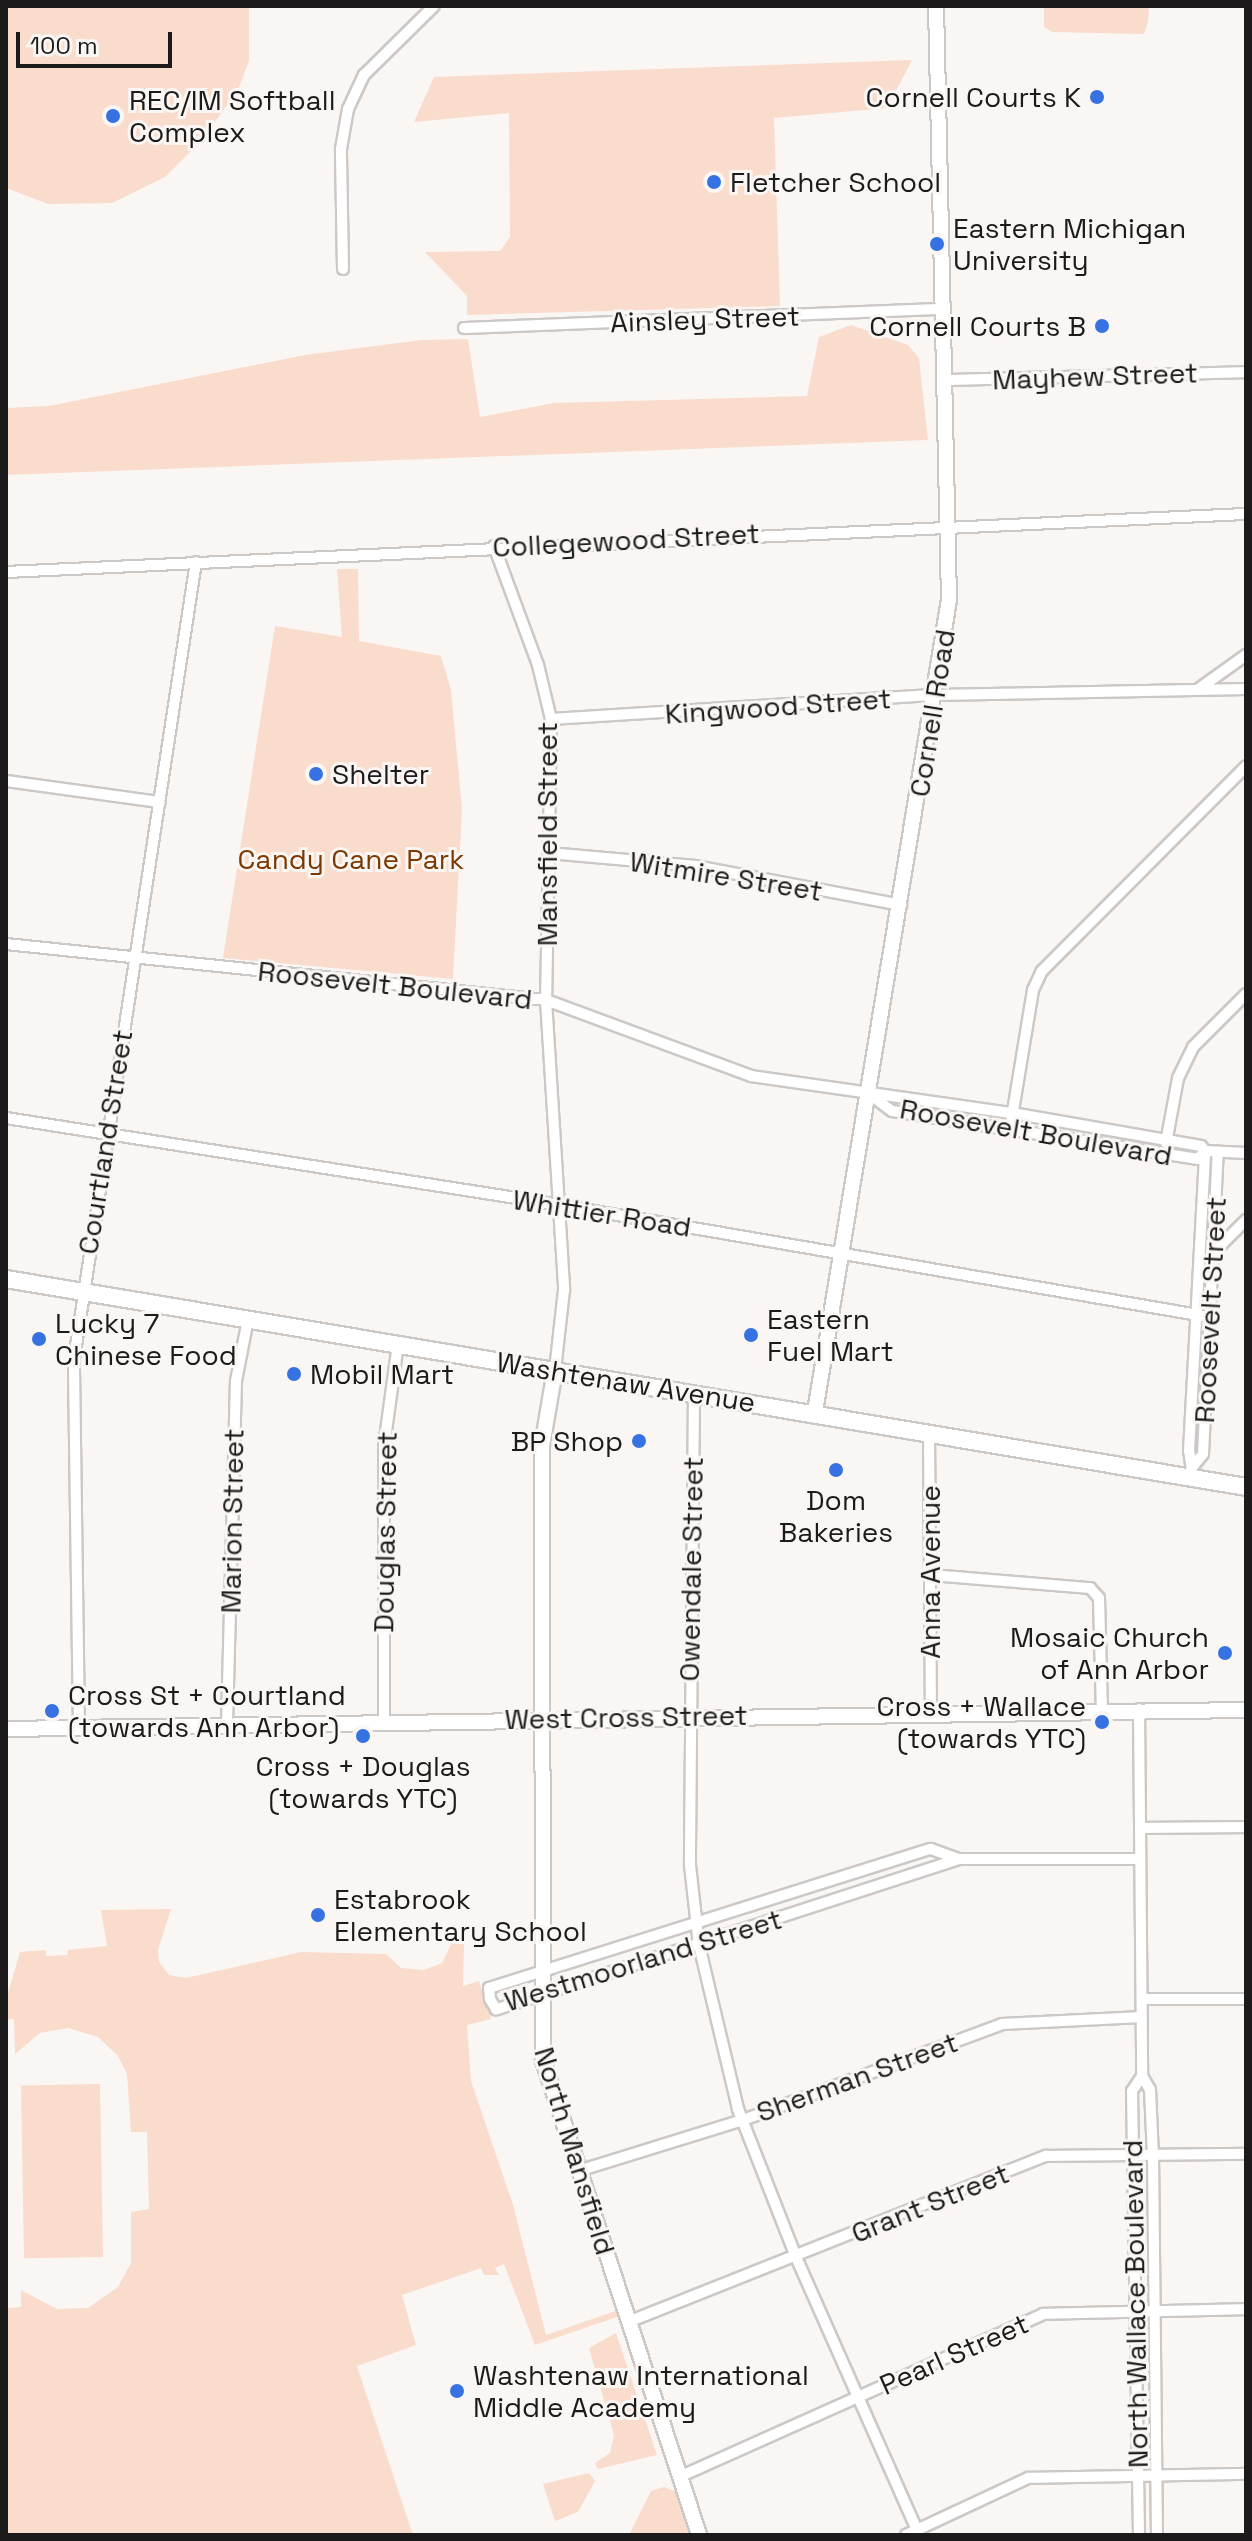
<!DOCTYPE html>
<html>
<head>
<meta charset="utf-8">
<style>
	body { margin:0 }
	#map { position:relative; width:1252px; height:2541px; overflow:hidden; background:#faf6f4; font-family:"Space Grotesk",sans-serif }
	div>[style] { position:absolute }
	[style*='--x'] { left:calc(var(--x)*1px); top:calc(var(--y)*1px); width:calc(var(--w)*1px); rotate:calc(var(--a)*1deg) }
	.green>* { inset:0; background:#f9dccc; transform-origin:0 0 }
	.roads { filter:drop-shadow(2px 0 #ccc8c6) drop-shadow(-2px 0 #ccc8c6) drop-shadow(0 2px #ccc8c6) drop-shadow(0 -2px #ccc8c6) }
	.street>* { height:10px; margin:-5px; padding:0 5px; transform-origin:5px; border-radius:5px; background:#fff }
	.secondary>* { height:14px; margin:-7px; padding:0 7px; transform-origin:7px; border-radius:7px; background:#fff }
	.primary>* { height:16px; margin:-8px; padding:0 8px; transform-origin:8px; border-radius:8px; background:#fff }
	.dots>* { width:22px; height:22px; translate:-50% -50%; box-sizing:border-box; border:4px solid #faf6f4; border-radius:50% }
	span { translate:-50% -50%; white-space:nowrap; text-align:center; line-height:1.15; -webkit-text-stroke:6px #faf6f4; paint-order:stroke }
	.poi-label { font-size:28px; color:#1c1a1a }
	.right { translate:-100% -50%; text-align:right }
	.left { translate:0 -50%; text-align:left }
	.street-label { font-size:28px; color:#1c1a1a }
	.park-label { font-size:28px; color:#7b3801 }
	.frame { position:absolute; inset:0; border:8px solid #1c1a1a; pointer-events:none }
	.scale { position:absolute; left:16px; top:32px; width:156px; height:36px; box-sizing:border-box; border:4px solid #1c1a1a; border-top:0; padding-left:10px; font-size:24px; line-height:28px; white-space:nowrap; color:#1c1a1a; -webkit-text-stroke:6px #faf6f4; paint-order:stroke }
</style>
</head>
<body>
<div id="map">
	<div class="green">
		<div style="clip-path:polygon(6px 6px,249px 6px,249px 61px,238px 90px,201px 141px,165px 177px,112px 203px,48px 204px,6px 188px)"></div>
		<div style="clip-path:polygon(1044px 6px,1149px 6px,1148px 22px,1144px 34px,1052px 32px,1044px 27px)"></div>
		<div style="clip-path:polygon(912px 60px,887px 108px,774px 118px,780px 306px,467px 315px,467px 296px,425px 252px,500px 251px,510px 237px,509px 113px,414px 122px,434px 77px)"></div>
		<div style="clip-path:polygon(851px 325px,908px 345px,919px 358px,928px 440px,6px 475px,6px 408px,49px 406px,305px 355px,422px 340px,468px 339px,480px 417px,554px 403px,807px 396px,819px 337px)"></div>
		<div style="clip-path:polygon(337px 569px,358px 569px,359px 641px,441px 656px,451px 690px,462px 809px,453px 979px,223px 958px,275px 626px,342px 637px)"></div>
		<div style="clip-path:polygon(171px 1909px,158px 1950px,159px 1962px,169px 1975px,186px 1978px,301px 1952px,386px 1954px,401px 1968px,424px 1970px,442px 1963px,452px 1942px,464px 1943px,463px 1986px,479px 1981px,491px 2019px,467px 2025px,471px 2081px,513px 2205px,546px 2335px,618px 2310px,620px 2316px,535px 2345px,504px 2264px,495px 2268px,499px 2275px,484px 2275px,481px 2268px,402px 2295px,416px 2345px,357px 2366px,413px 2535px,6px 2535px,6px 2264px,7px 2308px,21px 2307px,21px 2290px,57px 2309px,88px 2308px,118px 2287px,131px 2263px,131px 2212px,149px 2209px,147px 2132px,131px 2132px,127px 2074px,118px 2056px,98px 2037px,68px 2028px,40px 2033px,15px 2054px,14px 2019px,6px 2019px,6px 2000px,20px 1952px,46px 1950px,46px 1956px,67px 1955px,68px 1950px,107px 1946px,101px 1910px)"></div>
		<div style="left:100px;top:2084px;width:173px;height:79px;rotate:89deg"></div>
		<div style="clip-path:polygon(616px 2333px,657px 2455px,598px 2469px,595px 2463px,610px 2453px,614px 2435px,589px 2348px)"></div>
		<div style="clip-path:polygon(589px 2473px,595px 2481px,578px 2512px,555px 2521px,543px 2484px)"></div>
		<div style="clip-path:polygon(664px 2487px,675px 2491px,690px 2535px,629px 2535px,651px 2491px)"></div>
	</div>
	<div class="roads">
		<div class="street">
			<div style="--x:343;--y:269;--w:120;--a:-91"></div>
			<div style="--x:341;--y:149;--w:41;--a:-80.1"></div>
			<div style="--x:348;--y:109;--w:38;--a:-65"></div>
			<div style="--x:364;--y:75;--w:98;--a:-44.6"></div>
			<div style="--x:464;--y:328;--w:481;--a:-2.3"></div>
			<div style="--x:945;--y:380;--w:301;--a:-1.5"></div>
			<div style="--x:494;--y:546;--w:127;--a:69.7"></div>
			<div style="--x:538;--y:665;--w:56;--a:76.5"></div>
			<div style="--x:551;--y:719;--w:281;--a:91"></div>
			<div style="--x:546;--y:1000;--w:291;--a:86.4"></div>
			<div style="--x:564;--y:1290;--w:81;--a:96.4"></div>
			<div style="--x:6;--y:572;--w:1241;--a:-2.68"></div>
			<div style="--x:1200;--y:688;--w:57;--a:-35.7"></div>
			<div style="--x:551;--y:719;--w:386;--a:-3.6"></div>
			<div style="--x:936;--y:695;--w:310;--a:-1.1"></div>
			<div style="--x:6;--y:781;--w:155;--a:7.8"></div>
			<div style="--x:549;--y:853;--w:147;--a:5.1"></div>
			<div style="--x:695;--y:866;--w:210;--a:10.7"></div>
			<div style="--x:6;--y:944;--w:543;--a:5.92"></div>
			<div style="--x:546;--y:1000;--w:219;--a:20.3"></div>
			<div style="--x:751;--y:1076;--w:264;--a:8.1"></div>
			<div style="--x:1012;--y:1113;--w:192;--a:9.9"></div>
			<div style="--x:1201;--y:1146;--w:6;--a:51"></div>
			<div style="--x:1205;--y:1151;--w:41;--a:2.8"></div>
			<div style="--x:872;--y:1096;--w:25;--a:37"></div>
			<div style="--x:892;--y:1111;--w:310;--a:8.9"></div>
			<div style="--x:1198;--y:1159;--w:11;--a:-49"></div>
			<div style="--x:6;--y:1118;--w:543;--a:8.91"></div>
			<div style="--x:542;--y:1202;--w:678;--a:9.77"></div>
			<div style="--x:1010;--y:1129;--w:141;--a:-80.6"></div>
			<div style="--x:1033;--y:990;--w:21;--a:-65"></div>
			<div style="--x:1042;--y:971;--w:289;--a:-45.1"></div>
			<div style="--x:1166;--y:1143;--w:66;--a:-79.5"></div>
			<div style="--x:1178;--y:1078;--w:34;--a:-64"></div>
			<div style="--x:1193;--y:1047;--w:75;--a:-45"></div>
			<div style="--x:1213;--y:1253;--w:47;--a:-45"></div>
			<div style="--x:694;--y:1393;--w:472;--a:90.5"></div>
			<div style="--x:690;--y:1865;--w:81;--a:83.6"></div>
			<div style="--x:699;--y:1945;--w:169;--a:76.6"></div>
			<div style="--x:738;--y:2109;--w:159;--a:68.6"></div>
			<div style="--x:796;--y:2257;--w:304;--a:66.1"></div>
			<div style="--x:929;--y:1433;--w:278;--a:89.6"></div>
			<div style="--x:1194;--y:1465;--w:14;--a:-51"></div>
			<div style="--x:1203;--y:1454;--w:302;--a:-87.2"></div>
			<div style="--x:1193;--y:1478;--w:27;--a:-98"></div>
			<div style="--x:1189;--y:1451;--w:298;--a:-86.9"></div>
			<div style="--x:931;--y:1575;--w:160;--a:4.7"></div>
			<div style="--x:1090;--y:1588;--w:13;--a:48"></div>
			<div style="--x:1099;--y:1598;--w:112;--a:88.5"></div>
			<div style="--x:1139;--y:1709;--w:367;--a:89.5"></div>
			<div style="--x:1142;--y:2076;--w:16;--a:60"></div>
			<div style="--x:1150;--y:2090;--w:65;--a:87.4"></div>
			<div style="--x:1153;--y:2155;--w:380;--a:89.4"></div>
			<div style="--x:384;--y:1721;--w:275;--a:-90"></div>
			<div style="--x:384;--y:1446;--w:103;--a:-82.2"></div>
			<div style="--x:227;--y:1724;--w:343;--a:-88.5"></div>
			<div style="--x:236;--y:1381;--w:63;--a:-79"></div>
			<div style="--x:79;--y:1727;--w:368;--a:-90.8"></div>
			<div style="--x:74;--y:1359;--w:806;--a:-81.3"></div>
			<div style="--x:1140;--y:1828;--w:106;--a:-0.5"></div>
			<div style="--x:931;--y:1849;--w:30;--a:20"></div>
			<div style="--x:959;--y:1859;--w:487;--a:162"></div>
			<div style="--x:496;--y:2009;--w:12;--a:-121"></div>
			<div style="--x:490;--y:1999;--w:11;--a:-95"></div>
			<div style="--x:489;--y:1988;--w:463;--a:-17.5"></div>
			<div style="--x:959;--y:1859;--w:181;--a:0"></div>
			<div style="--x:1142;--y:1999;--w:104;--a:0"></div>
			<div style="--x:578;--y:2171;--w:173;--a:-17.2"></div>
			<div style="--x:743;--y:2120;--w:276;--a:-20.3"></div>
			<div style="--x:1002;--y:2024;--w:140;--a:-2.9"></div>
			<div style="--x:628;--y:2322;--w:450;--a:-21.7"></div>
			<div style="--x:1046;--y:2156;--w:200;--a:-0.6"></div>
			<div style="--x:679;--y:2477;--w:399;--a:-24.1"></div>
			<div style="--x:1043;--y:2314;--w:203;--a:-1.4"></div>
			<div style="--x:906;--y:2535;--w:135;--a:-25"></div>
			<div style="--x:1028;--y:2478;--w:218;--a:-1.1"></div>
			<div style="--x:1139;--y:2535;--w:444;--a:-90.9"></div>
			<div style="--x:1132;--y:2091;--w:18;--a:-56"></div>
		</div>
		<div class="secondary">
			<div style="--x:555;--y:1370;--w:77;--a:99.7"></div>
			<div style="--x:542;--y:1446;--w:614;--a:89.91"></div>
			<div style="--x:543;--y:2060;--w:500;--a:71.8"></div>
			<div style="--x:815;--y:1412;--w:823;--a:-80.63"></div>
			<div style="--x:949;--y:600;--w:594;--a:-91.25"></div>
			<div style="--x:6;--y:1729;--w:1240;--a:-0.88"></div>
		</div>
		<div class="primary">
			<div style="--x:6;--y:1279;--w:1257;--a:9.52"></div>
		</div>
	</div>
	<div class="dots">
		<div style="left:1097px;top:97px;background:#3672e1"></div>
		<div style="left:113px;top:116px;background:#3672e1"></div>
		<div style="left:714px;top:182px;background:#3672e1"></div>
		<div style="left:937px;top:244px;background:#3672e1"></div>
		<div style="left:1102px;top:326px;background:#3672e1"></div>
		<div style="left:316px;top:774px;background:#3672e1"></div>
		<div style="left:751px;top:1335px;background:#3672e1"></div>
		<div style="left:39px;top:1339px;background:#3672e1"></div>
		<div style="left:294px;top:1374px;background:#3672e1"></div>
		<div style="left:639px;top:1441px;background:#3672e1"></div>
		<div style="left:836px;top:1470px;background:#3672e1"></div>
		<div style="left:1225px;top:1653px;background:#3672e1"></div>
		<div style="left:52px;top:1711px;background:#3672e1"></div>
		<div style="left:1102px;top:1722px;background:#3672e1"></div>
		<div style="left:363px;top:1736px;background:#3672e1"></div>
		<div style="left:318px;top:1915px;background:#3672e1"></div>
		<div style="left:457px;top:2391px;background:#3672e1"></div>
	</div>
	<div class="poi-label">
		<span class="right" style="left:1081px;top:97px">Cornell Courts K</span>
		<span class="left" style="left:129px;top:116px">REC/IM Softball<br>Complex</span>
		<span class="left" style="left:730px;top:182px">Fletcher School</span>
		<span class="left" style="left:953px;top:244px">Eastern Michigan<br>University</span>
		<span class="right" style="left:1086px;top:326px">Cornell Courts B</span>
		<span class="left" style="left:332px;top:774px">Shelter</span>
		<span class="left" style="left:767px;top:1335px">Eastern<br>Fuel Mart</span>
		<span class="left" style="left:55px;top:1339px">Lucky 7<br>Chinese Food</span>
		<span class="left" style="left:310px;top:1374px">Mobil Mart</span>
		<span class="right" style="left:623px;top:1441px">BP Shop</span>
		<span style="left:836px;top:1516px">Dom<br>Bakeries</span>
		<span class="right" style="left:1209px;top:1653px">Mosaic Church<br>of Ann Arbor</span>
		<span class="left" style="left:68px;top:1711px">Cross St + Courtland<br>(towards Ann Arbor)</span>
		<span class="right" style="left:1086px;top:1722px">Cross + Wallace<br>(towards YTC)</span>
		<span style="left:363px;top:1782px">Cross + Douglas<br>(towards YTC)</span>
		<span class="left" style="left:334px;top:1915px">Estabrook<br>Elementary School</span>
		<span class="left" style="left:473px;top:2391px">Washtenaw International<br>Middle Academy</span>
	</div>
	<div class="street-label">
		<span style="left:705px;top:319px;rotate:-2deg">Ainsley Street</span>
		<span style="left:1095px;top:376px;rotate:-2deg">Mayhew Street</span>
		<span style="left:626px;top:540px;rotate:-3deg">Collegewood Street</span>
		<span style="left:778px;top:706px;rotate:-4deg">Kingwood Street</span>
		<span style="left:932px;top:713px;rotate:-81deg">Cornell Road</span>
		<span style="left:547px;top:834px;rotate:-90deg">Mansfield Street</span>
		<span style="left:726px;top:876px;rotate:9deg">Witmire Street</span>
		<span style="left:395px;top:985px;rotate:6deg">Roosevelt Boulevard</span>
		<span style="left:1036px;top:1132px;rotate:10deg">Roosevelt Boulevard</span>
		<span style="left:105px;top:1142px;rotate:-81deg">Courtland Street</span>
		<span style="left:602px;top:1213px;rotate:9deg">Whittier Road</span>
		<span style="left:1210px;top:1310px;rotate:-87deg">Roosevelt Street</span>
		<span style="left:626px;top:1382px;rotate:9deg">Washtenaw Avenue</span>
		<span style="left:232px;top:1521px;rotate:-89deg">Marion Street</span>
		<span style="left:385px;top:1532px;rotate:-89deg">Douglas Street</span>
		<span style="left:691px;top:1569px;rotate:-89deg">Owendale Street</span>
		<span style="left:930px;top:1572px;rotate:-90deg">Anna Avenue</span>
		<span style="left:626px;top:1717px;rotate:-1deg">West Cross Street</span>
		<span style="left:643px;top:1960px;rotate:-17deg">Westmoorland Street</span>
		<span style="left:857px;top:2077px;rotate:-20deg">Sherman Street</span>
		<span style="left:575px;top:2151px;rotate:73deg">North Mansfield</span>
		<span style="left:930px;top:2203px;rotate:-22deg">Grant Street</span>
		<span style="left:1135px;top:2304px;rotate:-91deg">North Wallace Boulevard</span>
		<span style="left:954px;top:2354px;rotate:-24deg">Pearl Street</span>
	</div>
	<div class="park-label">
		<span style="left:351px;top:859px">Candy Cane Park</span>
	</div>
	<div class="frame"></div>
	<div class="scale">100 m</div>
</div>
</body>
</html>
